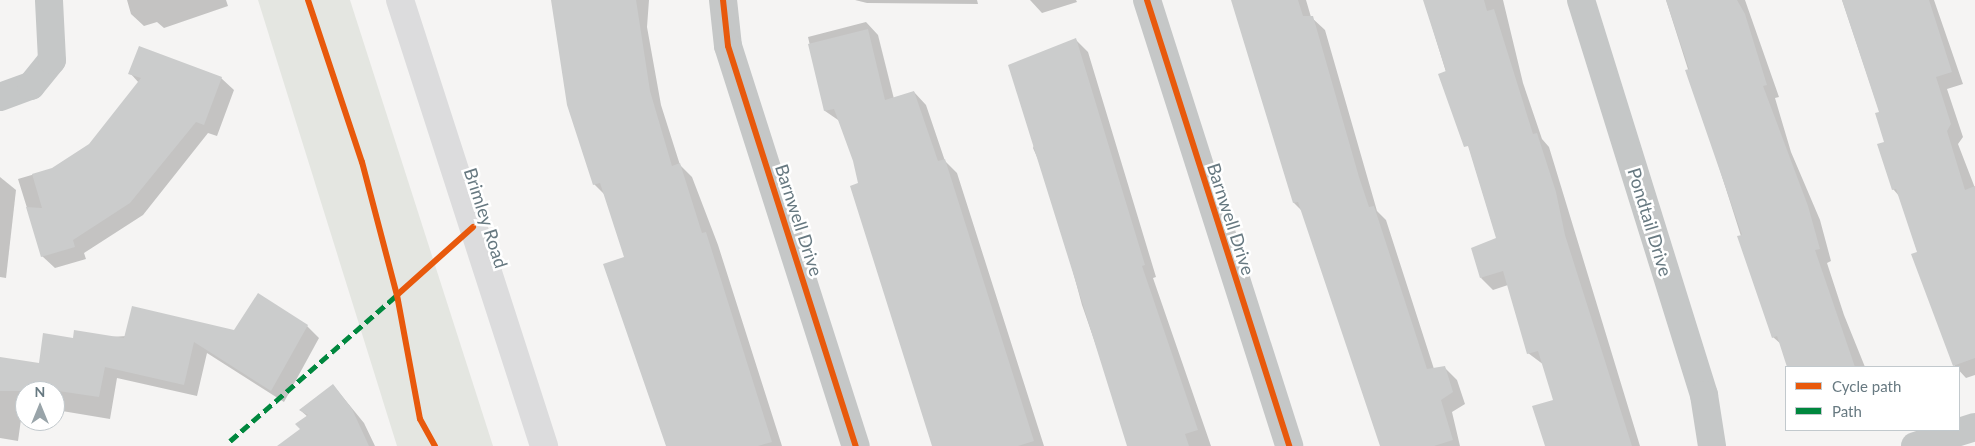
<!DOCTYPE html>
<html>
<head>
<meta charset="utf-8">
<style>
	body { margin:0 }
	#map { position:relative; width:1975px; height:446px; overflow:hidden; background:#f5f4f3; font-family:Lato,sans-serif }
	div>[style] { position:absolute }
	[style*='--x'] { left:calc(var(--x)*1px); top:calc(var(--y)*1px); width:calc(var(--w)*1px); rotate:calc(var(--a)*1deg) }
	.green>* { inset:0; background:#e4e6e1 }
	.shadow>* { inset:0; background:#0003 }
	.building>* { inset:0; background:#cbcccc }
	.minor>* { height:28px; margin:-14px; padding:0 14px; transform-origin:14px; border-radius:14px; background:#c5c7c7 }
	.major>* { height:28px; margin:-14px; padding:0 14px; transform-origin:14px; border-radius:14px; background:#dcdcdd }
	.quiet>* { height:5px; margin-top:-2.5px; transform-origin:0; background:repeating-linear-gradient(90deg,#00873e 0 10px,transparent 0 15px) }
	.cycleway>* { height:6px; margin:-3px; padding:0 3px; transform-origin:3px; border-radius:3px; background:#e8590c }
	span { translate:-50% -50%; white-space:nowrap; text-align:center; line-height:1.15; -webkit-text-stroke:5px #fff; paint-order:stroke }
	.street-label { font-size:18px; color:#677981 }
	.legend { position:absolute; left:1785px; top:366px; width:175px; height:65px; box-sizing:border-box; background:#fff; border:1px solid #c2c9cd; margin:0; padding:6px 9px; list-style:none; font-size:15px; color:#677981 }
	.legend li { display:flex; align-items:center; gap:10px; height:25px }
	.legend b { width:25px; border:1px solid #c2c9cd }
	.north { position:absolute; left:15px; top:381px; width:50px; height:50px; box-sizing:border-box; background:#fff; border:1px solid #c2c9cd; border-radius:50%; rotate:0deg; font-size:14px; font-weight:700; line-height:20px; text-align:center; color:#677981 }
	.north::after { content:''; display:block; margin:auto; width:18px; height:22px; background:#99a4a9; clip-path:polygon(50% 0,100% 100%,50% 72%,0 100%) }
</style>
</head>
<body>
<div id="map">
	<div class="green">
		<div style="clip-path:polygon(258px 0,350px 0,493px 446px,397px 446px)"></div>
	</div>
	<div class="shadow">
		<div style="clip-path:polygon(127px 0,226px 0,228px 6px,164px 28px,157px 22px,144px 26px,131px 14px)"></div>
		<div style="clip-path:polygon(555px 0,649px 0,647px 27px,661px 105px,680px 165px,692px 177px,718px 245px,782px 446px,667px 446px,626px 258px,606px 196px,594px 184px)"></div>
		<div style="clip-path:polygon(855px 0,977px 0,978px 4px,867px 3px)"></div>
		<div style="clip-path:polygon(1030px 0,1076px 0,1077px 2px,1042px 13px)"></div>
		<div style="clip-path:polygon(1232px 0,1306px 0,1311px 17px,1325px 30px,1371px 190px,1377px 211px,1386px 220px,1434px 369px,1445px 368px,1457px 380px,1465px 404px,1452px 412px,1460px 446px,1382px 446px,1302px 211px,1294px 203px)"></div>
		<div style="clip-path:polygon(1424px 0,1503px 0,1523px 83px,1542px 139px,1549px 147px,1640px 446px,1546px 446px,1554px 400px,1544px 365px,1528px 353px,1508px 285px,1493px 290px,1481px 278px,1497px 239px)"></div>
		<div style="clip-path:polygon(1666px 0,1745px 0,1779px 97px,1775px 98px,1791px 152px,1820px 220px,1831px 261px,1827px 263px,1844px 315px,1865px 367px,1788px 367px,1782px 345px,1773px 337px)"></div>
		<div style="clip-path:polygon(1842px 0,1934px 0,1963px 84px,1947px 89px,1963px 137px,1958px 144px,1975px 188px,1975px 375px,1966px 378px,1954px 365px,1900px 197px,1893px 189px,1880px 113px)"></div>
		<div style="clip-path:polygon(866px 22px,878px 35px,894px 99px,914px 92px,926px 105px,945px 161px,957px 173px,1044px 446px,933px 446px,854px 161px,841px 122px,825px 111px,808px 37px)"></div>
		<div style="clip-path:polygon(1076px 40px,1088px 52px,1156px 277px,1153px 278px,1211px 446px,1131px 446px,1082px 305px,1050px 186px,1033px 148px)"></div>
		<div style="clip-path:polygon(130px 73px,221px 78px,234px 90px,217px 136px,208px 133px,143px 215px,84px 253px,86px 259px,55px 268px,42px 256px,18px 179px,52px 169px,90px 145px,139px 83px)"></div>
		<div style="clip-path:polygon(0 177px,16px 190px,6px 278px,0 277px)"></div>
		<div style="clip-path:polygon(307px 326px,319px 338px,284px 402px,207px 353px,197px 396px,117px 378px,110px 419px,56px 410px,55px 417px,55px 391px,25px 391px,18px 441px,0 438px,0 358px,40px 364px,74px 339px)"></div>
		<div style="clip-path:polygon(333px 385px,364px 423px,375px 446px,280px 446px,301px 430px,308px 417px,300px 410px)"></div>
	</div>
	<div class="building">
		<div style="clip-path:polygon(551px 0,636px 0,650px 91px,672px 166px,680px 163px,702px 233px,706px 232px,772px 442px,758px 446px,666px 446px,603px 264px,624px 257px,600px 183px,593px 185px,567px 105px)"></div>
		<div style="clip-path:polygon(1231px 0,1298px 0,1303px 16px,1313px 16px,1359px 177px,1369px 207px,1374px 206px,1427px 369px,1445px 366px,1453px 392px,1441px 400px,1453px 440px,1434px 446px,1380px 446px,1298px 202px,1293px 203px)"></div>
		<div style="clip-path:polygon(1423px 0,1484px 0,1487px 11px,1494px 9px,1533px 134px,1537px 133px,1556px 192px,1565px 235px,1632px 446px,1545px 446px,1532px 406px,1553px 400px,1538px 351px,1527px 354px,1503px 271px,1480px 278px,1471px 248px,1496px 238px,1468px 146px,1464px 147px,1438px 74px,1446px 71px)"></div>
		<div style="clip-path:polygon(1666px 0,1737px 0,1745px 14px,1767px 85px,1763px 86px,1808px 206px,1820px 249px,1815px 250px,1855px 367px,1787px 367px,1777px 336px,1772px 338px,1737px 236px,1742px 235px,1685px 70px,1689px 69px)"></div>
		<div style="clip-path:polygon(1842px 0,1929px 0,1952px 72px,1936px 77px,1951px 124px,1947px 131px,1965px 190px,1975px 186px,1975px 358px,1953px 366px,1911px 254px,1917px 252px,1896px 189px,1892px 190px,1877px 144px,1884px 142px,1875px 113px,1879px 112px)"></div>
		<div style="clip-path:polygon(868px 29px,885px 100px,914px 91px,938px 161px,945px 159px,1034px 441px,1018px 446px,932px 446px,850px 186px,858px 183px,853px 161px,834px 109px,824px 111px,808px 44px)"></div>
		<div style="clip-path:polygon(1076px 38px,1145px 265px,1142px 266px,1198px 430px,1185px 434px,1189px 446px,1127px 446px,1008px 65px)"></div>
		<div style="clip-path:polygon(139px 46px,222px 77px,204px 125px,196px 122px,130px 203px,73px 240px,75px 247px,41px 257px,26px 207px,42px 208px,32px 174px,52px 168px,89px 144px,141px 78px,128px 74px)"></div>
		<div style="clip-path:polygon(258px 293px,308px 325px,271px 391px,194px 342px,184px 385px,105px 367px,99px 397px,58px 391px,0 391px,0 357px,39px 363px,43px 333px,73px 338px,74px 330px,124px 338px,132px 306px,234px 330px)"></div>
		<div style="clip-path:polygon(333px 384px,352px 409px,369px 446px,277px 446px,300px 429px,295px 424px,308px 415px,299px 410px)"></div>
	</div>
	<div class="minor">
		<div style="--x:723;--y:0;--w:46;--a:83.8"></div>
		<div style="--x:728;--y:46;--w:420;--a:72.3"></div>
		<div style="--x:1147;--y:0;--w:468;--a:72.3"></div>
		<div style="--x:1581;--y:0;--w:414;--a:72.7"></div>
		<div style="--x:1704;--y:395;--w:52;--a:81.1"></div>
		<div style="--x:0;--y:97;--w:33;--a:-20"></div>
		<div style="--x:31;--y:86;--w:33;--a:-51"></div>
		<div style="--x:52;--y:60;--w:60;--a:-92.9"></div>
		<div style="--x:1915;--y:446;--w:63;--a:-17.6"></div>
	</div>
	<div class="major">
		<div style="--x:400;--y:0;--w:469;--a:72.1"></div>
	</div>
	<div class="quiet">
		<div style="--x:230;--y:441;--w:222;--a:-41.2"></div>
	</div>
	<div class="cycleway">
		<div style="--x:308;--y:0;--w:171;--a:71.6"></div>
		<div style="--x:362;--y:162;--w:138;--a:75.3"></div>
		<div style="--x:397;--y:295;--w:126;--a:79.5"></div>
		<div style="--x:420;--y:419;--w:31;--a:61"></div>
		<div style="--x:723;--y:0;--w:46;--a:83.8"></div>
		<div style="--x:728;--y:46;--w:420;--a:72.3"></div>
		<div style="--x:1147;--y:0;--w:468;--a:72.3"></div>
		<div style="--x:397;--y:295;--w:102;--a:-41.8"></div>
	</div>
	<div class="street-label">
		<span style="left:486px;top:218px;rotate:72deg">Brimley Road</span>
		<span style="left:1231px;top:219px;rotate:72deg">Barnwell Drive</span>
		<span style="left:799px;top:220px;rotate:72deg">Barnwell Drive</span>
		<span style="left:1650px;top:222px;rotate:73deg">Pondtail Drive</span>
	</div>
	<ul class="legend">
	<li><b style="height:6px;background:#e8590c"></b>Cycle path</li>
	<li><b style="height:6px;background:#00873e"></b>Path</li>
	</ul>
	<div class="north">N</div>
</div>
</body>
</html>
